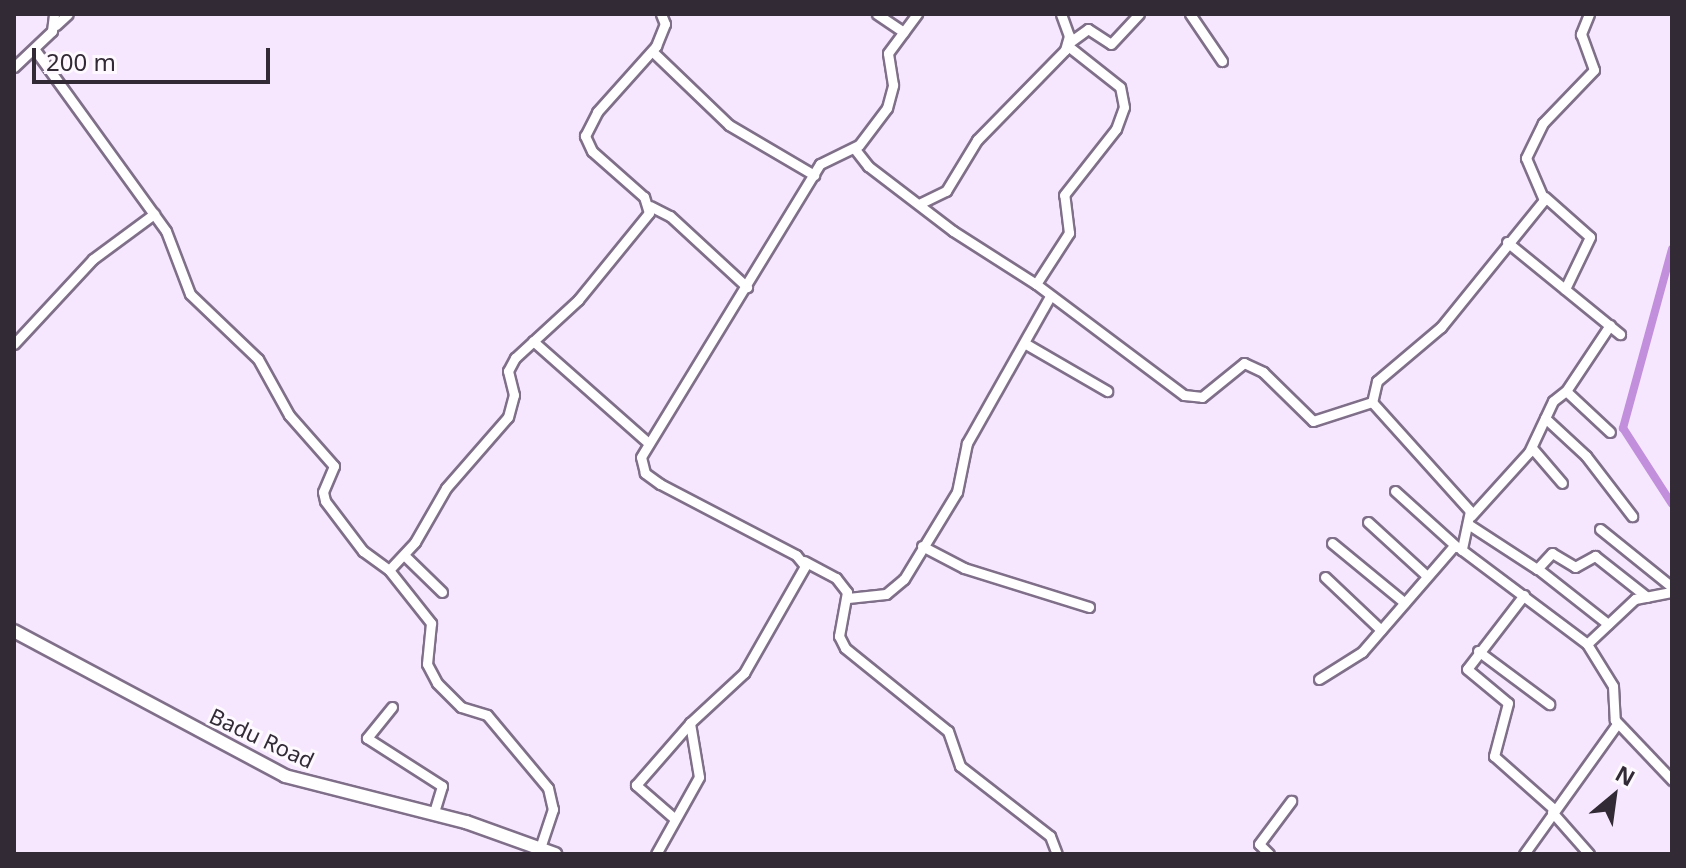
<!DOCTYPE html>
<html>
<head>
<meta charset="utf-8">
<style>
	body { margin:0 }
	#map { position:relative; width:1686px; height:868px; overflow:hidden; background:#f6e7fe; font-family:"Noto Sans",sans-serif }
	div>[style] { position:absolute }
	[style*='--x'] { left:calc(var(--x)*1px); top:calc(var(--y)*1px); width:calc(var(--w)*1px); rotate:calc(var(--a)*1deg) }
	.canal>* { height:8px; margin:-4px; padding:0 4px; transform-origin:4px; border-radius:4px; background:#c28fdc }
	.roads { filter:drop-shadow(2px 0 #806f89) drop-shadow(-2px 0 #806f89) drop-shadow(0 2px #806f89) drop-shadow(0 -2px #806f89) }
	.minor>* { height:9px; margin:-4.5px; padding:0 4.5px; transform-origin:4.5px; border-radius:4.5px; background:#fff }
	.major>* { height:12px; margin:-6px; padding:0 6px; transform-origin:6px; border-radius:6px; background:#fff }
	span { translate:-50% -50%; white-space:nowrap; text-align:center; line-height:1.15; -webkit-text-stroke:6px #fdf9ff; paint-order:stroke }
	.street-label { font-size:22px; color:#322b36 }
	.frame { position:absolute; inset:0; border:16px solid #322b36; pointer-events:none }
	.north { position:absolute; left:1574px; top:756px; width:80px; height:80px; -webkit-text-stroke:6px #fdf9ff; paint-order:stroke; rotate:29deg; font-size:22px; font-weight:700; line-height:32px; text-align:center; color:#322b36 }
	.north::after { content:''; display:block; margin:auto; width:28px; height:36px; background:#322b36; clip-path:polygon(50% 0,100% 100%,50% 72%,0 100%) }
	.scale { position:absolute; left:32px; top:48px; width:238px; height:36px; box-sizing:border-box; border:4px solid #322b36; border-top:0; padding-left:10px; font-size:24px; line-height:28px; white-space:nowrap; color:#322b36; -webkit-text-stroke:6px #fdf9ff; paint-order:stroke }
</style>
</head>
<body>
<div id="map">
	<div class="canal">
		<div style="--x:1672;--y:249;--w:186;--a:105.3"></div>
		<div style="--x:1623;--y:428;--w:90;--a:57.2"></div>
	</div>
	<div class="roads">
		<div class="minor">
			<div style="--x:877;--y:14;--w:32;--a:34"></div>
			<div style="--x:1190;--y:14;--w:57;--a:55.8"></div>
			<div style="--x:1589;--y:14;--w:22;--a:112"></div>
			<div style="--x:1581;--y:34;--w:38;--a:70"></div>
			<div style="--x:1594;--y:70;--w:74;--a:133.9"></div>
			<div style="--x:1543;--y:123;--w:39;--a:116"></div>
			<div style="--x:1526;--y:158;--w:46;--a:66.8"></div>
			<div style="--x:1544;--y:200;--w:164;--a:129"></div>
			<div style="--x:1441;--y:327;--w:84;--a:139.8"></div>
			<div style="--x:1377;--y:381;--w:22;--a:103"></div>
			<div style="--x:1372;--y:402;--w:147;--a:48"></div>
			<div style="--x:1470;--y:511;--w:40;--a:102"></div>
			<div style="--x:1462;--y:550;--w:156;--a:36.9"></div>
			<div style="--x:1587;--y:644;--w:49;--a:58.2"></div>
			<div style="--x:1613;--y:686;--w:34;--a:87"></div>
			<div style="--x:1615;--y:720;--w:83;--a:46.5"></div>
			<div style="--x:56;--y:25;--w:16;--a:-43"></div>
			<div style="--x:1070;--y:42;--w:22;--a:-36"></div>
			<div style="--x:1088;--y:29;--w:27;--a:33"></div>
			<div style="--x:1111;--y:44;--w:41;--a:-47"></div>
			<div style="--x:35;--y:50;--w:223;--a:54.1"></div>
			<div style="--x:166;--y:231;--w:67;--a:69.1"></div>
			<div style="--x:190;--y:294;--w:94;--a:43.7"></div>
			<div style="--x:258;--y:359;--w:64;--a:61"></div>
			<div style="--x:289;--y:415;--w:68;--a:48.6"></div>
			<div style="--x:334;--y:466;--w:28;--a:113"></div>
			<div style="--x:323;--y:492;--w:9;--a:77"></div>
			<div style="--x:325;--y:501;--w:63;--a:52.8"></div>
			<div style="--x:363;--y:551;--w:32;--a:36"></div>
			<div style="--x:389;--y:570;--w:38;--a:-47"></div>
			<div style="--x:415;--y:542;--w:62;--a:-60.1"></div>
			<div style="--x:446;--y:488;--w:94;--a:-48.9"></div>
			<div style="--x:508;--y:417;--w:23;--a:-75"></div>
			<div style="--x:514;--y:395;--w:25;--a:-104"></div>
			<div style="--x:508;--y:371;--w:15;--a:-62"></div>
			<div style="--x:515;--y:358;--w:86;--a:-42.6"></div>
			<div style="--x:578;--y:300;--w:112;--a:-50.8"></div>
			<div style="--x:649;--y:213;--w:17;--a:-107"></div>
			<div style="--x:644;--y:197;--w:69;--a:-138.5"></div>
			<div style="--x:592;--y:151;--w:17;--a:-115"></div>
			<div style="--x:585;--y:136;--w:27;--a:-63"></div>
			<div style="--x:597;--y:112;--w:89;--a:-48.2"></div>
			<div style="--x:656;--y:46;--w:24;--a:-68"></div>
			<div style="--x:665;--y:24;--w:11;--a:-112"></div>
			<div style="--x:653;--y:52;--w:105;--a:43.8"></div>
			<div style="--x:729;--y:125;--w:99;--a:30.5"></div>
			<div style="--x:14;--y:67;--w:52;--a:-43.5"></div>
			<div style="--x:52;--y:31;--w:17;--a:-83"></div>
			<div style="--x:854;--y:148;--w:23;--a:52"></div>
			<div style="--x:868;--y:166;--w:107;--a:37.4"></div>
			<div style="--x:953;--y:231;--w:98;--a:32.6"></div>
			<div style="--x:1036;--y:284;--w:185;--a:36.9"></div>
			<div style="--x:1184;--y:395;--w:18;--a:6"></div>
			<div style="--x:1202;--y:397;--w:54;--a:-39"></div>
			<div style="--x:1244;--y:363;--w:21;--a:25"></div>
			<div style="--x:1263;--y:372;--w:70;--a:44.4"></div>
			<div style="--x:1313;--y:421;--w:62;--a:-17.9"></div>
			<div style="--x:1545;--y:197;--w:60;--a:41.6"></div>
			<div style="--x:1590;--y:237;--w:58;--a:115.7"></div>
			<div style="--x:921;--y:203;--w:28;--a:-26"></div>
			<div style="--x:946;--y:191;--w:60;--a:-58.7"></div>
			<div style="--x:977;--y:140;--w:126;--a:-45.6"></div>
			<div style="--x:1065;--y:50;--w:15;--a:-74"></div>
			<div style="--x:1069;--y:36;--w:23;--a:-110"></div>
			<div style="--x:650;--y:206;--w:22;--a:27"></div>
			<div style="--x:670;--y:216;--w:105;--a:42.7"></div>
			<div style="--x:1507;--y:242;--w:146;--a:39.2"></div>
			<div style="--x:1036;--y:284;--w:61;--a:-57.1"></div>
			<div style="--x:1069;--y:233;--w:38;--a:-97"></div>
			<div style="--x:1064;--y:195;--w:84;--a:-51.8"></div>
			<div style="--x:1116;--y:129;--w:23;--a:-70"></div>
			<div style="--x:1124;--y:107;--w:20;--a:-101"></div>
			<div style="--x:1120;--y:87;--w:66;--a:-141.7"></div>
			<div style="--x:1610;--y:325;--w:79;--a:123.7"></div>
			<div style="--x:1566;--y:391;--w:60;--a:43"></div>
			<div style="--x:533;--y:341;--w:152;--a:41.5"></div>
			<div style="--x:14;--y:344;--w:116;--a:-47.1"></div>
			<div style="--x:93;--y:259;--w:76;--a:-36.4"></div>
			<div style="--x:1026;--y:344;--w:94;--a:30.1"></div>
			<div style="--x:1545;--y:418;--w:56;--a:42.8"></div>
			<div style="--x:1586;--y:456;--w:76;--a:52.5"></div>
			<div style="--x:1532;--y:448;--w:46;--a:49.4"></div>
			<div style="--x:1395;--y:491;--w:84;--a:42.1"></div>
			<div style="--x:1471;--y:516;--w:86;--a:-47.8"></div>
			<div style="--x:1529;--y:452;--w:56;--a:-64.8"></div>
			<div style="--x:1553;--y:401;--w:16;--a:-38"></div>
			<div style="--x:1368;--y:522;--w:80;--a:42.5"></div>
			<div style="--x:1468;--y:524;--w:82;--a:33.1"></div>
			<div style="--x:1537;--y:569;--w:22;--a:-47"></div>
			<div style="--x:1552;--y:553;--w:27;--a:31"></div>
			<div style="--x:1575;--y:567;--w:23;--a:-29"></div>
			<div style="--x:1595;--y:556;--w:66;--a:38.3"></div>
			<div style="--x:1600;--y:529;--w:92;--a:38.9"></div>
			<div style="--x:1332;--y:543;--w:94;--a:39.4"></div>
			<div style="--x:922;--y:546;--w:47;--a:27.6"></div>
			<div style="--x:964;--y:568;--w:131;--a:17.3"></div>
			<div style="--x:404;--y:555;--w:53;--a:44.2"></div>
			<div style="--x:804;--y:561;--w:36;--a:28"></div>
			<div style="--x:836;--y:578;--w:18;--a:52"></div>
			<div style="--x:847;--y:592;--w:45;--a:100.3"></div>
			<div style="--x:839;--y:636;--w:13;--a:63"></div>
			<div style="--x:845;--y:648;--w:132;--a:38.9"></div>
			<div style="--x:948;--y:731;--w:37;--a:71"></div>
			<div style="--x:960;--y:766;--w:114;--a:37.9"></div>
			<div style="--x:1050;--y:836;--w:19;--a:69"></div>
			<div style="--x:1538;--y:569;--w:89;--a:38.2"></div>
			<div style="--x:389;--y:570;--w:68;--a:51.6"></div>
			<div style="--x:431;--y:623;--w:41;--a:95.6"></div>
			<div style="--x:427;--y:664;--w:21;--a:62"></div>
			<div style="--x:437;--y:683;--w:34;--a:45"></div>
			<div style="--x:461;--y:707;--w:27;--a:17"></div>
			<div style="--x:487;--y:715;--w:95;--a:50.1"></div>
			<div style="--x:548;--y:788;--w:22;--a:77"></div>
			<div style="--x:553;--y:809;--w:41;--a:108.4"></div>
			<div style="--x:1325;--y:577;--w:77;--a:43.4"></div>
			<div style="--x:1524;--y:595;--w:93;--a:127.6"></div>
			<div style="--x:1467;--y:669;--w:53;--a:39.7"></div>
			<div style="--x:1508;--y:703;--w:55;--a:104.8"></div>
			<div style="--x:1494;--y:756;--w:80;--a:41.5"></div>
			<div style="--x:848;--y:598;--w:38;--a:-6"></div>
			<div style="--x:886;--y:594;--w:23;--a:-40"></div>
			<div style="--x:904;--y:579;--w:102;--a:-58.7"></div>
			<div style="--x:957;--y:492;--w:50;--a:-78.5"></div>
			<div style="--x:967;--y:443;--w:169;--a:-60.5"></div>
			<div style="--x:1587;--y:644;--w:66;--a:-43.2"></div>
			<div style="--x:1635;--y:599;--w:38;--a:-11"></div>
			<div style="--x:1478;--y:651;--w:89;--a:36.7"></div>
			<div style="--x:1319;--y:679;--w:51;--a:-32.1"></div>
			<div style="--x:1362;--y:652;--w:139;--a:-49.1"></div>
			<div style="--x:392;--y:707;--w:40;--a:129"></div>
			<div style="--x:367;--y:738;--w:89;--a:32.6"></div>
			<div style="--x:442;--y:786;--w:28;--a:107"></div>
			<div style="--x:1552;--y:812;--w:56;--a:48.6"></div>
			<div style="--x:675;--y:819;--w:52;--a:-138.9"></div>
			<div style="--x:636;--y:785;--w:82;--a:-48.9"></div>
			<div style="--x:656;--y:854;--w:88;--a:-60.8"></div>
			<div style="--x:699;--y:777;--w:55;--a:-99.5"></div>
			<div style="--x:690;--y:723;--w:74;--a:-42.8"></div>
			<div style="--x:744;--y:673;--w:123;--a:-60.3"></div>
			<div style="--x:805;--y:566;--w:14;--a:-129"></div>
			<div style="--x:796;--y:555;--w:153;--a:-152.4"></div>
			<div style="--x:660;--y:484;--w:19;--a:-144"></div>
			<div style="--x:645;--y:473;--w:16;--a:-104"></div>
			<div style="--x:641;--y:457;--w:343;--a:-58.6"></div>
			<div style="--x:820;--y:164;--w:43;--a:-26"></div>
			<div style="--x:859;--y:145;--w:46;--a:-52.9"></div>
			<div style="--x:887;--y:108;--w:24;--a:-75"></div>
			<div style="--x:893;--y:85;--w:32;--a:-99"></div>
			<div style="--x:888;--y:53;--w:49;--a:-53.4"></div>
			<div style="--x:1269;--y:854;--w:14;--a:-135"></div>
			<div style="--x:1259;--y:844;--w:54;--a:-53.3"></div>
			<div style="--x:1524;--y:854;--w:160;--a:-54.4"></div>
		</div>
		<div class="major">
			<div style="--x:14;--y:631;--w:307;--a:28.1"></div>
			<div style="--x:285;--y:776;--w:187;--a:14.3"></div>
			<div style="--x:466;--y:822;--w:95;--a:19.8"></div>
		</div>
	</div>
	<div class="street-label">
		<span style="left:262px;top:738px;rotate:25deg">Badu Road</span>
	</div>
	<div class="frame"></div>
	<div class="north">N</div>
	<div class="scale">200 m</div>
</div>
</body>
</html>
